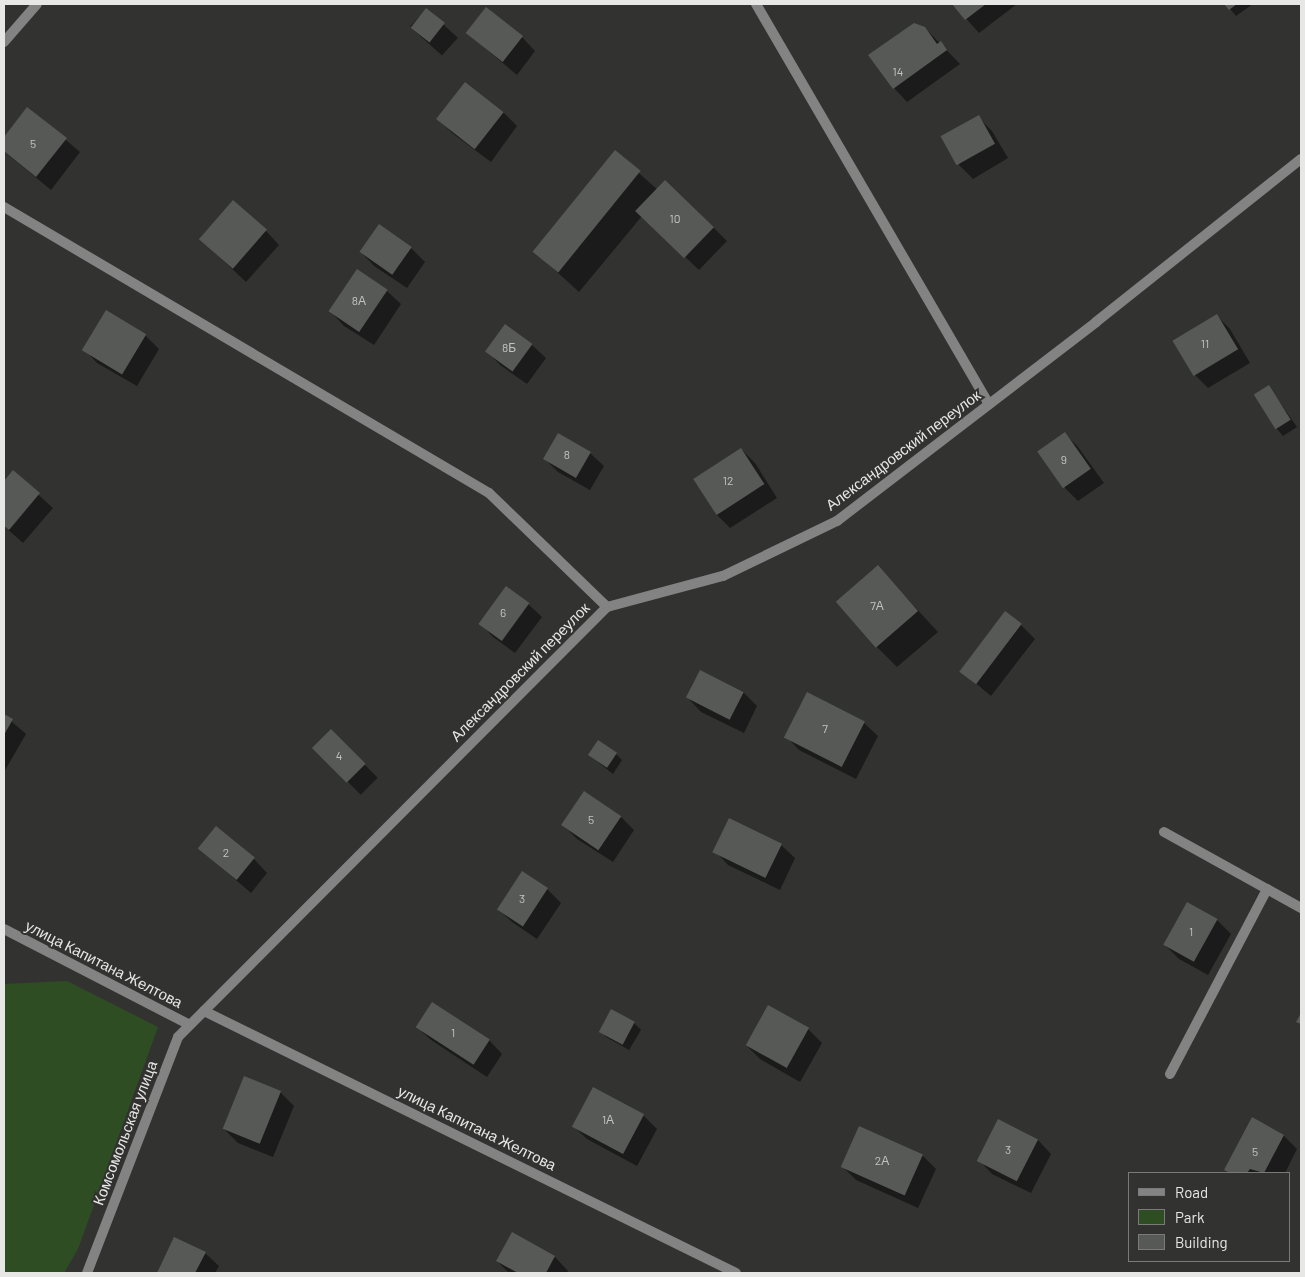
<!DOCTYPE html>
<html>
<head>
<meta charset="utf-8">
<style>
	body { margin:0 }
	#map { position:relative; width:1305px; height:1277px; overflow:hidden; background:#323331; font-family:Barlow,sans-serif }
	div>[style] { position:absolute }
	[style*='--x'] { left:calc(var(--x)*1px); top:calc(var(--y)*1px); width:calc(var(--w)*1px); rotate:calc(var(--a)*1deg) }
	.green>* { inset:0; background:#2f4d22 }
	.shadow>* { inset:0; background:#0007; transform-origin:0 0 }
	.building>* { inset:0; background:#575957; transform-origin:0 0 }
	.service>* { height:10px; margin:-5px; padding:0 5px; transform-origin:5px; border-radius:5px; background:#828382 }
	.minor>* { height:10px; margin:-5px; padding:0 5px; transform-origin:5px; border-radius:5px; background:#828382 }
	span { translate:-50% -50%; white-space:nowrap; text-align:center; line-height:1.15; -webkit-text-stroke:4px #323331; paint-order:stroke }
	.number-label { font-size:12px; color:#c3c4c2 }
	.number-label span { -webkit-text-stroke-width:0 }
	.street-label { font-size:15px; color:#e7e8e6 }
	.frame { position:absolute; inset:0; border:5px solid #e7e8e6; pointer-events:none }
	.legend { position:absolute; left:1128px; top:1172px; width:162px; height:90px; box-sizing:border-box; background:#323331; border:1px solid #7a7b79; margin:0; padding:6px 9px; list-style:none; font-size:15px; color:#e7e8e6 }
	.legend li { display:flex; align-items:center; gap:10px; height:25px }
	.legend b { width:25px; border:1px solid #7a7b79 }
</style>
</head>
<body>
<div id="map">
	<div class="green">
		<div style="clip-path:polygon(67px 981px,158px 1027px,78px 1249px,64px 1273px,4px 1273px,4px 984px)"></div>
	</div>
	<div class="shadow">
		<div style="clip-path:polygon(953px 4px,1017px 4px,979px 33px)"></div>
		<div style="clip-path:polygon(1226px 4px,1253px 4px,1236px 16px)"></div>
		<div style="left:426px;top:9px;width:43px;height:24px;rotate:42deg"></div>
		<div style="clip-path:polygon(925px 28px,960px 64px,907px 102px,894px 88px)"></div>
		<div style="clip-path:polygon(467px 33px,522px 37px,535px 51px,517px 75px)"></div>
		<div style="clip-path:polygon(465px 83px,504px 113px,517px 126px,491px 162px,452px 133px,438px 119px)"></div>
		<div style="clip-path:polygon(28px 108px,80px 152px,51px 190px,4px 151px,4px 139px)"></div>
		<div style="clip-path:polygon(978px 117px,992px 131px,1008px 158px,973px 179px,959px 165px)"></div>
		<div style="clip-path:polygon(615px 152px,658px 190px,713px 227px,727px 241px,699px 270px,642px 216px,579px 292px,534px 251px)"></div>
		<div style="clip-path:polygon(266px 231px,279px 245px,246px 282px,214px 252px)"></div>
		<div style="clip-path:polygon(411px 248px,425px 262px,407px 288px,374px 266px,361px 252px)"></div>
		<div style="clip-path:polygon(358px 271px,387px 291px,401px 304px,374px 345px,344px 326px,331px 312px)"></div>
		<div style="clip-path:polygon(1216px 315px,1230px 329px,1250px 363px,1208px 388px,1194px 374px)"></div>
		<div style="clip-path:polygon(145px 335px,159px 349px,137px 386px,97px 363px,84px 349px)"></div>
		<div style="clip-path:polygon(532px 345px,546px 358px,527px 384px,500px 365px,487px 351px)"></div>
		<div style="clip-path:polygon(1269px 387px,1297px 427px,1283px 436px,1277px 429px)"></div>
		<div style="clip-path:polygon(1065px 434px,1078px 447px,1104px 483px,1078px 501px,1065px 488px)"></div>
		<div style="clip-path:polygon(741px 449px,755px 463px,777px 498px,730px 528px,716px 514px)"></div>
		<div style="clip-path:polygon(590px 453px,604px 466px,590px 490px,558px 472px,544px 458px)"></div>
		<div style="clip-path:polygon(13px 472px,53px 508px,23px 543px,4px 526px,4px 483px)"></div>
		<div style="clip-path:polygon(878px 567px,938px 632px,897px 667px,877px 647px)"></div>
		<div style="clip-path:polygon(528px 604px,542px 617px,515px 653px,493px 637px,480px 623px)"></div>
		<div style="clip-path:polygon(1021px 625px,1035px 639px,991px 696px,961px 671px)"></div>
		<div style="clip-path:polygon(744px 693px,757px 706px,744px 733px,701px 712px,688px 698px)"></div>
		<div style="clip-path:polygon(4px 715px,26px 734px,4px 772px)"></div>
		<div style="clip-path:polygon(864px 723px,878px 736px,856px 779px,799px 750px,786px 736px)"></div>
		<div style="left:331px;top:731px;width:66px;height:24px;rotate:45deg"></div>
		<div style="clip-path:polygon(616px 754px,622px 760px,613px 774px,589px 755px)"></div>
		<div style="clip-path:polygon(620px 816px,634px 830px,613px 862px,577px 839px,563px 825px)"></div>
		<div style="clip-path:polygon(781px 845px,795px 858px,780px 890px,728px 865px,715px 851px)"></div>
		<div style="clip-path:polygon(199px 848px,254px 859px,267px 873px,251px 893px)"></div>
		<div style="clip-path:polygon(522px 872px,547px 889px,561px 903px,537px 939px,512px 922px,498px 909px)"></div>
		<div style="clip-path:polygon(1187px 904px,1217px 920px,1231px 934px,1208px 975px,1179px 959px,1165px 945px)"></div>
		<div style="clip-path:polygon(769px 1006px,808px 1029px,822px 1043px,800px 1082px,760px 1059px,746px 1045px)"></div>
		<div style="clip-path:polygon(612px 1010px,634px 1023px,641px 1030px,629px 1050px,606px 1037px,600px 1031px)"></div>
		<div style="clip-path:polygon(417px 1027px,489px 1040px,502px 1054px,487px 1077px,431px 1040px)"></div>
		<div style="clip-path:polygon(280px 1092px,294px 1106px,273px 1157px,238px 1143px,224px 1129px)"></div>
		<div style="clip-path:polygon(643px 1115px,657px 1129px,637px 1166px,587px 1139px,573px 1126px)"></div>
		<div style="clip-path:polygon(1253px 1119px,1284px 1136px,1297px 1149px,1285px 1173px,1229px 1173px,1226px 1170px)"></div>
		<div style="clip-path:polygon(999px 1121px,1038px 1140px,1051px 1154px,1031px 1193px,992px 1174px,979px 1160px)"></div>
		<div style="clip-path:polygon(923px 1156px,936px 1169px,918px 1208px,856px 1180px,842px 1166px)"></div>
		<div style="clip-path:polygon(512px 1234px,555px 1257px,568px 1271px,567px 1273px,509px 1273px,497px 1261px)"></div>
		<div style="clip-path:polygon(175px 1238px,205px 1253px,219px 1266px,215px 1273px,158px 1273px)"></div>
	</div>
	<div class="building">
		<div style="clip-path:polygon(952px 4px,986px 4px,965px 20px)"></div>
		<div style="clip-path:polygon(1224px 4px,1237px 4px,1229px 10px)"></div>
		<div style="left:486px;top:7px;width:47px;height:33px;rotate:38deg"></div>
		<div style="left:426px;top:8px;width:24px;height:25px;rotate:38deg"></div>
		<div style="clip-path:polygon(914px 23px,925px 27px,937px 44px,941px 41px,947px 50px,893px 89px,868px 55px)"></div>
		<div style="left:465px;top:82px;width:49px;height:47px;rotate:38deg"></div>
		<div style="clip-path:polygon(27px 107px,67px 138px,36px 177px,4px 151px,4px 137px)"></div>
		<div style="left:979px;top:115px;width:33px;height:44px;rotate:61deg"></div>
		<div style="left:615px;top:150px;width:33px;height:131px;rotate:39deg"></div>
		<div style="left:665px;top:180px;width:68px;height:43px;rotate:44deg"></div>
		<div style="left:233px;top:200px;width:45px;height:52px;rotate:41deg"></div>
		<div style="left:379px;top:224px;width:40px;height:34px;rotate:35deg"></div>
		<div style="left:357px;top:269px;width:37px;height:51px;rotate:34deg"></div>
		<div style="left:106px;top:310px;width:47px;height:47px;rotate:31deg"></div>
		<div style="left:1217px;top:314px;width:41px;height:52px;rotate:59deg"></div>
		<div style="left:505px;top:324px;width:34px;height:34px;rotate:36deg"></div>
		<div style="left:1269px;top:385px;width:41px;height:18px;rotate:58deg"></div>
		<div style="left:1065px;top:432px;width:45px;height:34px;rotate:55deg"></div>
		<div style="left:558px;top:433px;width:38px;height:30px;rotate:30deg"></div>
		<div style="left:741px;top:448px;width:43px;height:57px;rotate:57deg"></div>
		<div style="clip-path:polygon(13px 470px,40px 493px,9px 530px,4px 526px,4px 481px)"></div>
		<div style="left:878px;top:565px;width:61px;height:56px;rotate:49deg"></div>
		<div style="left:506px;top:586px;width:29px;height:47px;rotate:36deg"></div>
		<div style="left:1005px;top:611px;width:21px;height:76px;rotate:37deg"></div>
		<div style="left:700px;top:670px;width:49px;height:31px;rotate:27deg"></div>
		<div style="left:807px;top:692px;width:65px;height:51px;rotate:27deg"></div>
		<div style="clip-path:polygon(4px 714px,13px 719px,4px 735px)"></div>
		<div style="left:331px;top:729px;width:49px;height:27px;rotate:45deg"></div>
		<div style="left:598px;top:740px;width:23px;height:18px;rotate:34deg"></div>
		<div style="left:584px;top:791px;width:45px;height:41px;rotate:34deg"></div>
		<div style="left:729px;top:818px;width:59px;height:38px;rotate:26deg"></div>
		<div style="left:216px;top:826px;width:50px;height:29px;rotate:39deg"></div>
		<div style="left:522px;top:871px;width:31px;height:46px;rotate:33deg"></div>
		<div style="left:1187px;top:902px;width:35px;height:49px;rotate:29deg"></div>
		<div style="left:432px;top:1002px;width:69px;height:30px;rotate:33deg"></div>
		<div style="left:768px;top:1005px;width:47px;height:46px;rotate:29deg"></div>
		<div style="left:611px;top:1009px;width:27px;height:26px;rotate:28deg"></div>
		<div style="clip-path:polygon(1301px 1013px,1301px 1024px,1296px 1022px)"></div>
		<div style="left:244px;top:1076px;width:40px;height:57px;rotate:22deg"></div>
		<div style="left:593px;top:1087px;width:58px;height:45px;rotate:28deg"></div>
		<div style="clip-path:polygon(1252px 1117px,1284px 1135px,1264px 1173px,1250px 1169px,1247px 1173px,1230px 1173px,1224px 1170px)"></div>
		<div style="left:998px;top:1119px;width:45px;height:47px;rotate:27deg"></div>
		<div style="left:859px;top:1126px;width:70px;height:45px;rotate:24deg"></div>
		<div style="clip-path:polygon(512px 1232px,555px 1256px,546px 1273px,518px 1273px,496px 1261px)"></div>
		<div style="clip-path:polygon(174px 1237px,206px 1252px,195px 1273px,157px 1273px)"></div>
	</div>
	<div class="service">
		<div style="--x:756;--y:4;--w:463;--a:59.8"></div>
		<div style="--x:4;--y:207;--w:563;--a:30.53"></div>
		<div style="--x:489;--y:493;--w:164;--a:44"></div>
		<div style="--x:1170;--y:1074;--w:209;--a:-62.3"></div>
	</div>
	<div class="minor">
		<div style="--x:4;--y:42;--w:50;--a:-49"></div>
		<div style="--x:1164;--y:832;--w:157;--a:29"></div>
		<div style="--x:4;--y:929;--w:209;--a:27.3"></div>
		<div style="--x:204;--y:1011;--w:593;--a:26.22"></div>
		<div style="--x:87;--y:1273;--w:253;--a:-68.9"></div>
		<div style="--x:178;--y:1037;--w:607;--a:-45.07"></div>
		<div style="--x:607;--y:607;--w:120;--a:-15"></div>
		<div style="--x:723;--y:576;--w:127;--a:-25.8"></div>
		<div style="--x:837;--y:521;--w:327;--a:-37.5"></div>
		<div style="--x:1096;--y:322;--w:262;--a:-38.5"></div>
	</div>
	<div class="number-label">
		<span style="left:898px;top:72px">14</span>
		<span style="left:33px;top:144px">5</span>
		<span style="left:675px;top:219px">10</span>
		<span style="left:359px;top:301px">8А</span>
		<span style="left:1205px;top:344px">11</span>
		<span style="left:509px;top:348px">8Б</span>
		<span style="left:567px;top:455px">8</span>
		<span style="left:1064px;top:460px">9</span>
		<span style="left:728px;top:481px">12</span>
		<span style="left:877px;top:606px">7А</span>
		<span style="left:503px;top:613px">6</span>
		<span style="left:825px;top:729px">7</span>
		<span style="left:339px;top:756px">4</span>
		<span style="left:591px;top:820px">5</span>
		<span style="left:226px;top:853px">2</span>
		<span style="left:522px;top:899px">3</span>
		<span style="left:1191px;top:932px">1</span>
		<span style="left:453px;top:1033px">1</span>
		<span style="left:608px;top:1120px">1А</span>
		<span style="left:1008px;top:1150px">3</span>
		<span style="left:1255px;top:1152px">5</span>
		<span style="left:882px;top:1161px">2А</span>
	</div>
	<div class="street-label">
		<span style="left:903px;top:450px;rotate:-37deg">Александровский переулок</span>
		<span style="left:520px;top:672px;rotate:-45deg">Александровский переулок</span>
		<span style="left:104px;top:964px;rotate:27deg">улица Капитана Желтова</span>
		<span style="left:477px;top:1128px;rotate:26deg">улица Капитана Желтова</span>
		<span style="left:125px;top:1133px;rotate:-69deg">Комсомольская улица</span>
	</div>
	<div class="frame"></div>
	<ul class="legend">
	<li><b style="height:6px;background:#828382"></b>Road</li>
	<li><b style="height:14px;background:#2f4d22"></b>Park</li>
	<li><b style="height:14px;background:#575957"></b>Building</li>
	</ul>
</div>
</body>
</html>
